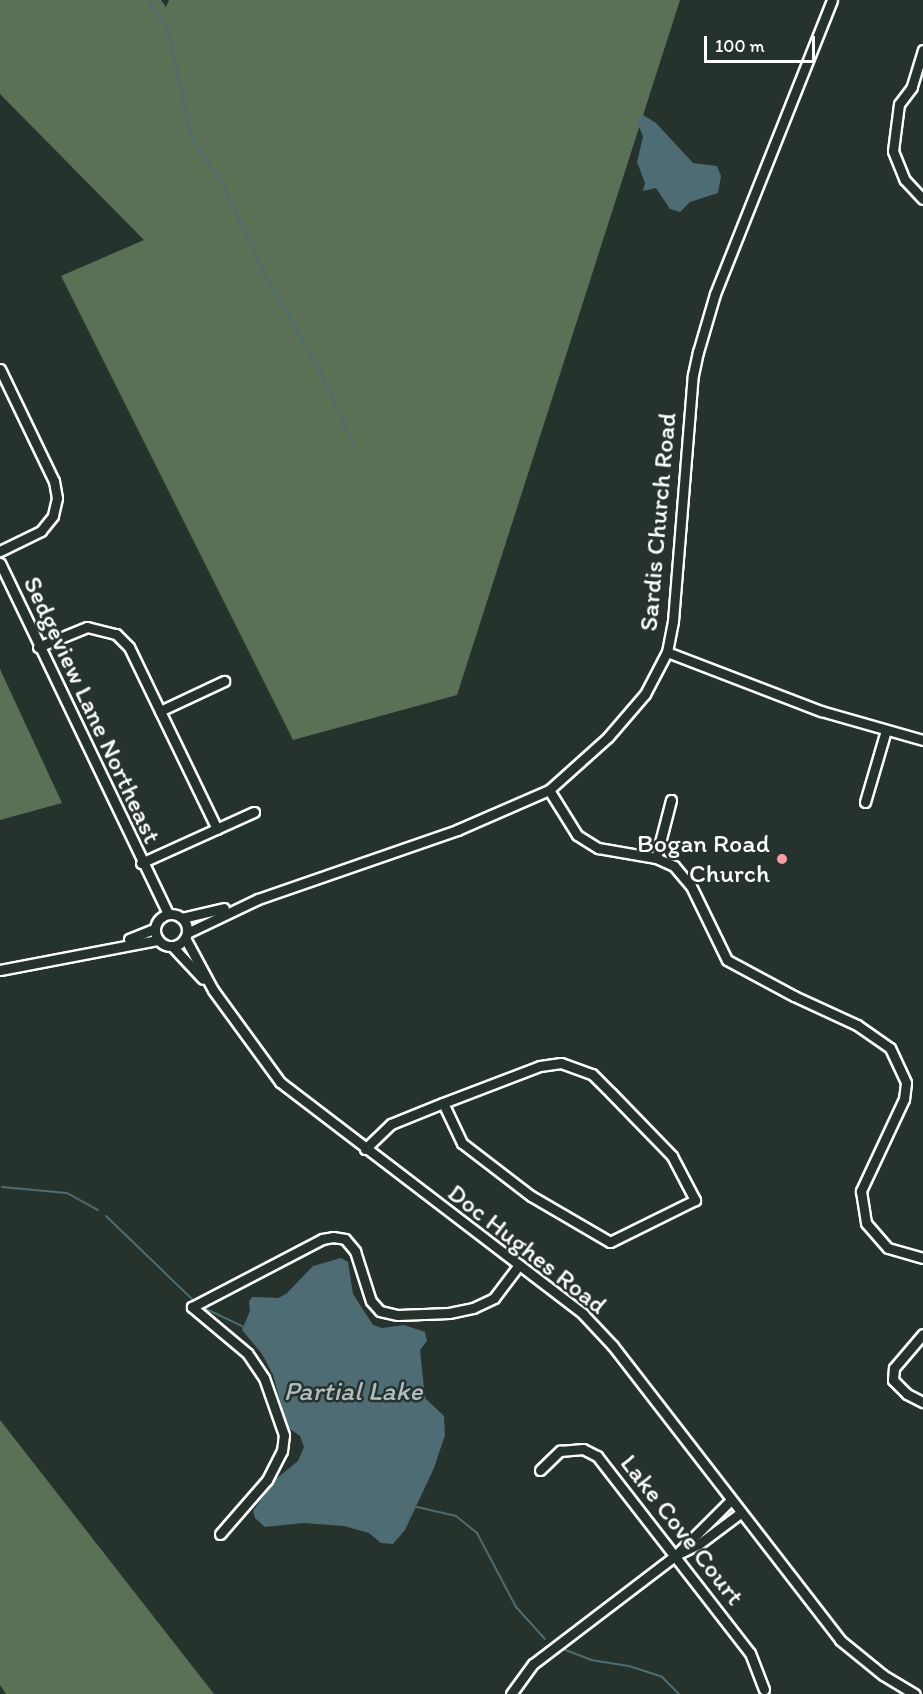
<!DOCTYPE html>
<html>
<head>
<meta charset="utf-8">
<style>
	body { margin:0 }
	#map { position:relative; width:923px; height:1694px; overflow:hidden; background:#26332d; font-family:Itim,sans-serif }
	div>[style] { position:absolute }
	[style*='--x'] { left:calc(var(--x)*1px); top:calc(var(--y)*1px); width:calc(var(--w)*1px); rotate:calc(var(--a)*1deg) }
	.green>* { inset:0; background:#5b7155 }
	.water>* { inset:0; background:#4d6c74 }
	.stream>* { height:2px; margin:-1px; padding:0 1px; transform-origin:1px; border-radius:1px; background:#4d6c74 }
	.roads { filter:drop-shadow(2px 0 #fff) drop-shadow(-2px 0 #fff) drop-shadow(0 2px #fff) drop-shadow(0 -2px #fff) }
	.minor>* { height:9px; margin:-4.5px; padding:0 4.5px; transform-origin:4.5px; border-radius:4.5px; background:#26332d }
	.minor>.ring { margin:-4.5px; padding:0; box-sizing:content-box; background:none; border:9px solid #26332d; border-radius:50% }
	.dots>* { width:16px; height:16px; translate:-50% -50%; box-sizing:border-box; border:3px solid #26332d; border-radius:50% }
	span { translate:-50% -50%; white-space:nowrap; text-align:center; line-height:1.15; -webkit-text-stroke:5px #26332d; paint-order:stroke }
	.street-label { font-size:26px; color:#fff }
	.poi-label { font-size:26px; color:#fff }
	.right { translate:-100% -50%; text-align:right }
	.water-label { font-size:27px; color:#afbdc0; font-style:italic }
	.scale { position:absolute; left:704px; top:36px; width:111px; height:27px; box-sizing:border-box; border:3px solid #fff; border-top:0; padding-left:8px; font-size:18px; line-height:21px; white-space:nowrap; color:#fff; -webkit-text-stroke:4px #26332d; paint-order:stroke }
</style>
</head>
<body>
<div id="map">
	<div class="green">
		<div style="clip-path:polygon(0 0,161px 0,166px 7px,169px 0,680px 0,457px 695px,293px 740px,61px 276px,144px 240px,0 94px)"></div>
		<div style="clip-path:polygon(0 669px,62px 803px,0 820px)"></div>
		<div style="clip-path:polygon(0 1420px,214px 1694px,6px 1694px,0 1685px)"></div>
	</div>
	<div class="water">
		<div style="clip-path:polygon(643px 115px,656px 123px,693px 163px,717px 166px,721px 176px,718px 193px,690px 202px,680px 212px,670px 209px,656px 188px,643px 191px,645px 183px,637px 162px,643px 137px,637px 121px)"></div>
		<div style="clip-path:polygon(341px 1258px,348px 1262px,353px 1294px,373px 1325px,382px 1328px,404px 1325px,425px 1332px,427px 1341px,420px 1350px,425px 1398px,444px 1416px,445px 1435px,434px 1468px,405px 1530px,393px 1544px,381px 1543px,369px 1533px,344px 1526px,304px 1523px,265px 1527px,255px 1518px,253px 1511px,276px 1479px,298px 1461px,304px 1447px,300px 1436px,287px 1427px,273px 1375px,262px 1354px,242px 1330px,250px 1311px,249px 1302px,252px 1297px,278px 1298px,286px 1294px,313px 1266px)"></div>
	</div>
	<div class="stream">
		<div style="--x:148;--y:0;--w:36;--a:56"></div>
		<div style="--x:168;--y:30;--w:112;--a:77.6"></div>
		<div style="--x:192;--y:139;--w:55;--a:56"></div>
		<div style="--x:223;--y:185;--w:101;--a:64.7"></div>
		<div style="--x:266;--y:276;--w:112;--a:60.4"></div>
		<div style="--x:321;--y:373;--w:79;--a:65.4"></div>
		<div style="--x:2;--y:1187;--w:65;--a:5.3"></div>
		<div style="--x:67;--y:1193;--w:35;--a:29"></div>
		<div style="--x:106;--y:1216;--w:120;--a:44"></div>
		<div style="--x:204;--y:1308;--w:44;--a:25.4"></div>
		<div style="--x:417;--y:1507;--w:40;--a:13"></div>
		<div style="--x:456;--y:1516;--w:27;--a:39"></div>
		<div style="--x:477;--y:1533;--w:84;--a:62.2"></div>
		<div style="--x:516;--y:1607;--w:43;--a:47.8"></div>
		<div style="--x:563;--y:1649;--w:30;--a:21"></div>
		<div style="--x:591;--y:1660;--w:38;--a:9"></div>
		<div style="--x:629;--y:1666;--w:35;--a:18"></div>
		<div style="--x:662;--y:1677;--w:24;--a:45"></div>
	</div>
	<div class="roads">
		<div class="minor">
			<div style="--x:923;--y:50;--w:39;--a:107"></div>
			<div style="--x:912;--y:87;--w:21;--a:127"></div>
			<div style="--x:899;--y:104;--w:47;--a:97.3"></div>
			<div style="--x:893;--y:151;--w:31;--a:68"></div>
			<div style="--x:905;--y:180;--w:26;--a:47"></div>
			<div style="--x:0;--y:369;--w:124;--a:64.3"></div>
			<div style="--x:54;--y:481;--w:17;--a:80"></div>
			<div style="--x:57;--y:498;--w:18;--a:103"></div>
			<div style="--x:53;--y:516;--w:19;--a:129"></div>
			<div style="--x:41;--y:531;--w:46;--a:154"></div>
			<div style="--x:0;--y:563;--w:389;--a:64.4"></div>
			<div style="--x:38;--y:647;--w:53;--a:-22.2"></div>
			<div style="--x:87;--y:627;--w:30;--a:14"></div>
			<div style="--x:116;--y:634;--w:18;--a:45"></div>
			<div style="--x:129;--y:647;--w:202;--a:64.2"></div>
			<div style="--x:667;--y:652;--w:165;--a:21"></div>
			<div style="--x:821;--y:711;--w:106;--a:15.9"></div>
			<div style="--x:160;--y:711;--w:71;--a:-25.1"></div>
			<div style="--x:549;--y:790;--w:53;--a:58.1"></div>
			<div style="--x:577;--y:835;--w:25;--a:32"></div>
			<div style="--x:598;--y:848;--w:59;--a:9.8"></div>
			<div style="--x:656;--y:858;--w:20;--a:24"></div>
			<div style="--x:674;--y:866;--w:26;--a:50"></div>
			<div style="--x:691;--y:886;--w:82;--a:64.1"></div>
			<div style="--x:727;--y:960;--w:76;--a:28.2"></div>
			<div style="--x:794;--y:996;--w:69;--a:24.7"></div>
			<div style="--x:857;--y:1025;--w:40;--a:34.9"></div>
			<div style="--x:890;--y:1048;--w:38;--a:65"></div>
			<div style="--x:906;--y:1083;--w:16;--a:97"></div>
			<div style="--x:904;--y:1099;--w:102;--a:115.1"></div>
			<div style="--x:861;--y:1191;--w:32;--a:81"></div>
			<div style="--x:866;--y:1223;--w:33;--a:49"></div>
			<div style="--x:888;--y:1248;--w:36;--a:16"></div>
			<div style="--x:865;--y:802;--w:75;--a:-73.7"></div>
			<div style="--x:656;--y:858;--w:60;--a:-75.5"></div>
			<div style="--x:141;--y:863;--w:124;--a:-24.3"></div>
			<div class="ring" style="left:155px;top:914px;width:23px;height:23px"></div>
			<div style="--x:182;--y:918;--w:43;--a:-13.4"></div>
			<div style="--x:187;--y:933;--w:79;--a:-25.6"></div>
			<div style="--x:258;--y:899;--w:211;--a:-19.1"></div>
			<div style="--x:457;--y:830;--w:100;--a:-23.5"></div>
			<div style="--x:549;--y:790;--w:79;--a:-41.9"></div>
			<div style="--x:608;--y:737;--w:57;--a:-49.3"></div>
			<div style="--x:645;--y:694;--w:47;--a:-62.4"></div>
			<div style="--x:667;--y:652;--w:32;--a:-79"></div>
			<div style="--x:673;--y:621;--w:247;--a:-85.4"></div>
			<div style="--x:693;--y:375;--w:24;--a:-78"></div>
			<div style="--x:698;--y:352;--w:60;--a:-73.7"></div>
			<div style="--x:715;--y:294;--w:316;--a:-68.3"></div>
			<div style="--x:185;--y:938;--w:59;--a:61.7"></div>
			<div style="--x:213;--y:990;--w:114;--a:53.9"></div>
			<div style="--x:280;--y:1082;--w:382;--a:37.4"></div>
			<div style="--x:583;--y:1314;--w:44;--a:46.8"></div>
			<div style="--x:613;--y:1346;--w:371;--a:52.3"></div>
			<div style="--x:840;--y:1640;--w:55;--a:39.1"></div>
			<div style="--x:883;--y:1675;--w:37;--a:31"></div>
			<div style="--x:129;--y:939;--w:27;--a:-22"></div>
			<div style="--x:172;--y:946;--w:45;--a:46.8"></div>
			<div style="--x:0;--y:970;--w:160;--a:-10.8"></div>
			<div style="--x:365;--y:1149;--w:36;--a:-44"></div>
			<div style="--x:391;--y:1124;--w:56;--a:-22"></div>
			<div style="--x:443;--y:1103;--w:104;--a:-20.9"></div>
			<div style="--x:540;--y:1066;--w:21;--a:-8"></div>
			<div style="--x:561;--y:1063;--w:33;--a:20"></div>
			<div style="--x:592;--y:1074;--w:27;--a:45"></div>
			<div style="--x:611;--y:1093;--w:88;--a:45.9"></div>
			<div style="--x:672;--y:1156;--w:50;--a:62.4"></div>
			<div style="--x:695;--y:1200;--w:95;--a:153.7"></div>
			<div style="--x:610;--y:1242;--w:91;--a:-149.8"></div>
			<div style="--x:531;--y:1196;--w:87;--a:-142.5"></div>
			<div style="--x:462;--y:1143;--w:44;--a:-115.4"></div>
			<div style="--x:923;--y:1334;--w:45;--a:130.5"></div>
			<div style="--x:894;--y:1368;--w:12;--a:95"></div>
			<div style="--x:893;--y:1380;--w:20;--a:45"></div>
			<div style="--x:907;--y:1394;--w:18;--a:27"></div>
			<div style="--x:540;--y:1470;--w:28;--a:-44"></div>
			<div style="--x:560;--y:1451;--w:23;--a:-5"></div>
			<div style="--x:583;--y:1449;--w:16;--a:27"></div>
			<div style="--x:597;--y:1456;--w:249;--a:52.2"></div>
			<div style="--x:750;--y:1653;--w:39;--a:69"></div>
			<div style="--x:220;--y:1534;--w:72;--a:-49"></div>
			<div style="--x:267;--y:1480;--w:33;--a:-63"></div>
			<div style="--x:282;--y:1451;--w:16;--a:-83"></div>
			<div style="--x:284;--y:1435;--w:60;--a:-109.3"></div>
			<div style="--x:264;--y:1378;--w:30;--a:-124"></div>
			<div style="--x:247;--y:1353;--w:72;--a:-140.1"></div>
			<div style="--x:192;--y:1307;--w:147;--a:-27.6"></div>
			<div style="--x:322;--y:1239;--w:11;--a:-10"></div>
			<div style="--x:333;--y:1237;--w:12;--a:9"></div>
			<div style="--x:345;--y:1239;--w:16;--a:50"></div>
			<div style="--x:355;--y:1251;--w:52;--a:72.3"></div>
			<div style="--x:371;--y:1301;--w:13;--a:48"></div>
			<div style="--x:380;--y:1311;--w:18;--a:13"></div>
			<div style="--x:398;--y:1315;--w:51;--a:-2.2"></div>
			<div style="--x:449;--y:1313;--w:25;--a:-12"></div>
			<div style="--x:473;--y:1308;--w:23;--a:-25"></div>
			<div style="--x:494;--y:1298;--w:41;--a:-52.9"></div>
			<div style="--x:678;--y:1553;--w:74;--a:-45"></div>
			<div style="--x:511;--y:1694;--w:37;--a:-54"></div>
			<div style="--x:533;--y:1664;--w:180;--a:-37.3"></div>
			<div style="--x:676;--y:1555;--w:25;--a:-26"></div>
			<div style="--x:699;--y:1544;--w:50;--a:-36.9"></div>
		</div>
	</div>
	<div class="dots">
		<div style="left:782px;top:859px;background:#ff9aa2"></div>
	</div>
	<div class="street-label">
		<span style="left:658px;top:522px;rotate:-85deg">Sardis Church Road</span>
		<span style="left:92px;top:710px;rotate:65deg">Sedgeview Lane Northeast</span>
		<span style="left:527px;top:1249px;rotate:38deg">Doc Hughes Road</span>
		<span style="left:682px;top:1530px;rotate:52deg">Lake Cove Court</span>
	</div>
	<div class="poi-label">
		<span class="right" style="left:770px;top:859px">Bogan Road<br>Church</span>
	</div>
	<div class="water-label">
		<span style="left:353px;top:1391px">Partial Lake</span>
	</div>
	<div class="scale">100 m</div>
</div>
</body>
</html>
